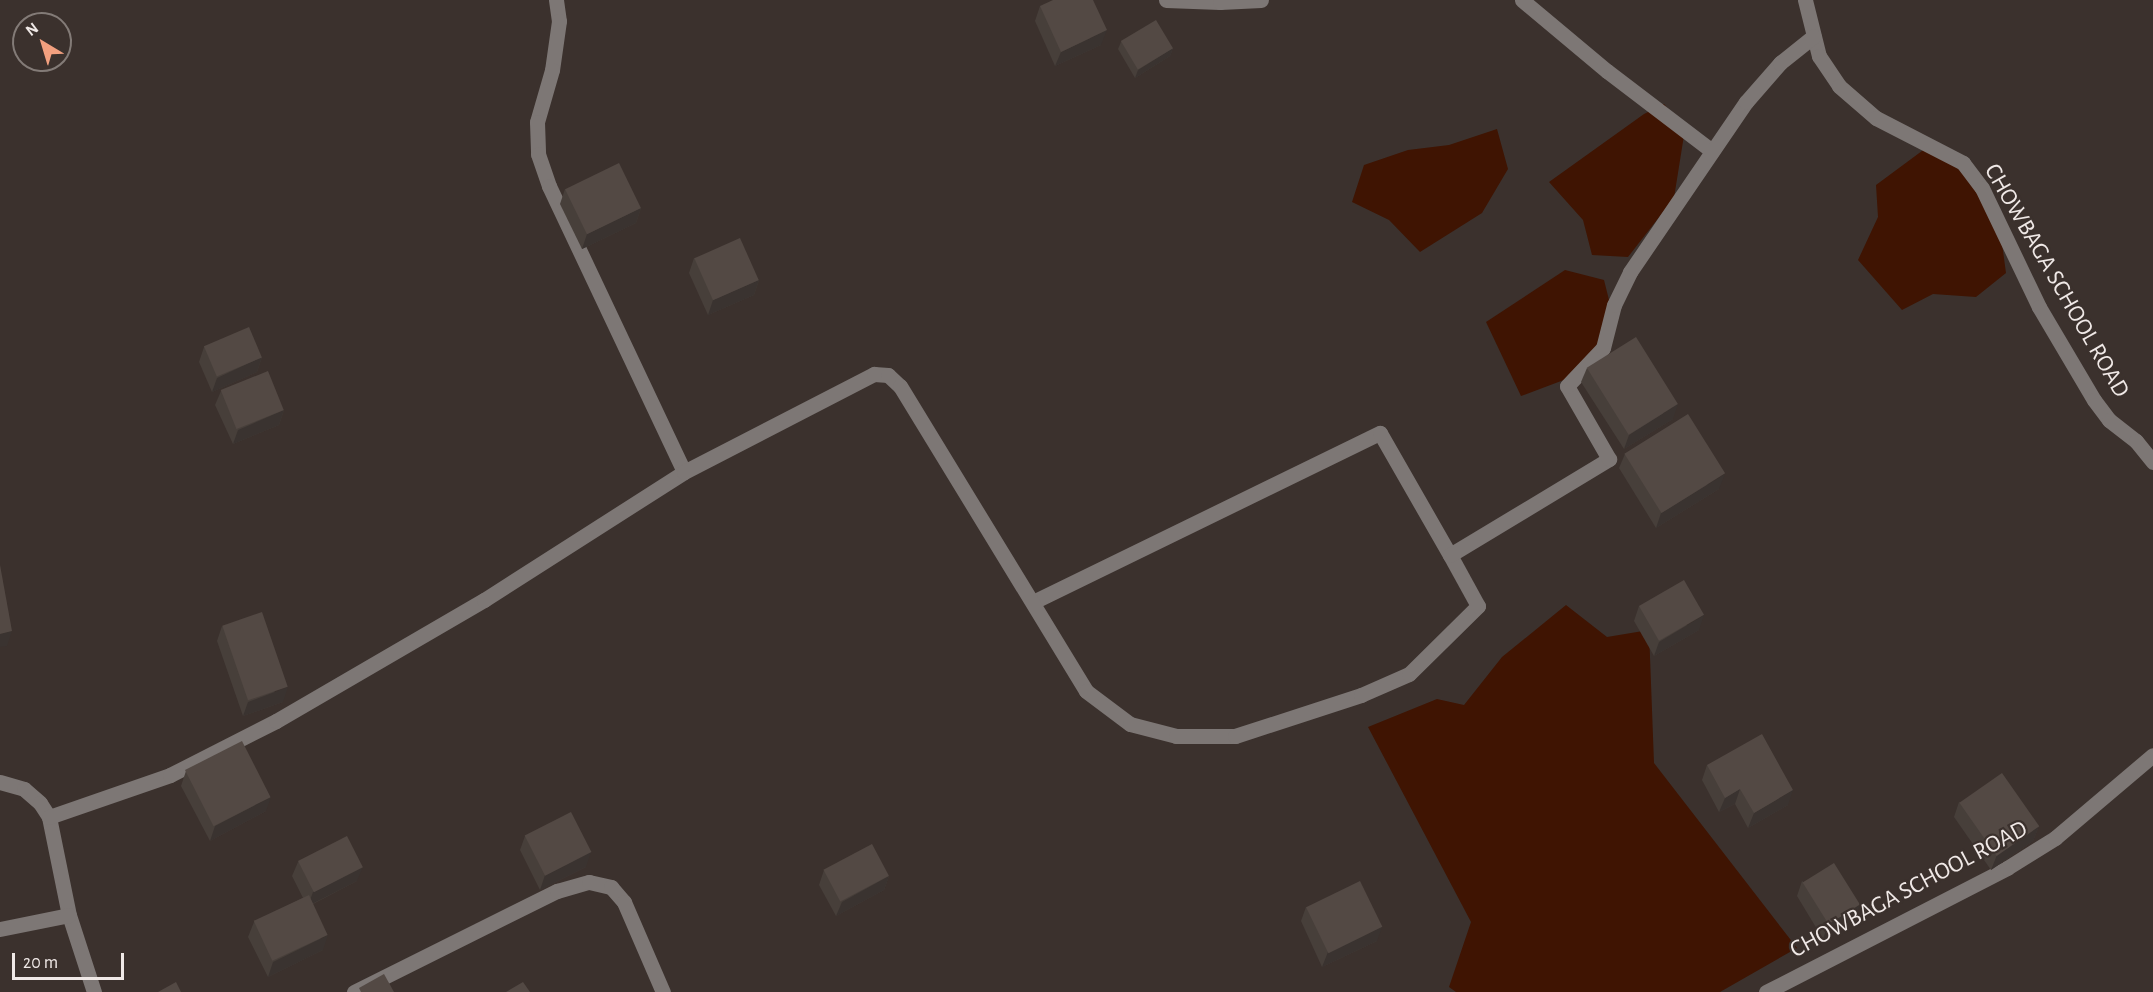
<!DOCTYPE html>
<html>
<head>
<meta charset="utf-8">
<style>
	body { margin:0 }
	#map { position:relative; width:2153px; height:992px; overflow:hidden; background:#3b312d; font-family:"Alegreya Sans",sans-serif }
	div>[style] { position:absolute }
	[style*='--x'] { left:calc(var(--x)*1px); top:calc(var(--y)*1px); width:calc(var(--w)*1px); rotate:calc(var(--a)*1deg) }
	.water>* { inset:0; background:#3f1402 }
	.minor>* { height:15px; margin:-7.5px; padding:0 7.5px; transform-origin:7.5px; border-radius:7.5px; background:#7d7775 }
	.wall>* { inset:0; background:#473f3a }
	.shaded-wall>* { inset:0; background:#3a3330 }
	.building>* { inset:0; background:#534944; transform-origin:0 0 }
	span { translate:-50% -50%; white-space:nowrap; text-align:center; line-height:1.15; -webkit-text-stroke:4.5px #3b312d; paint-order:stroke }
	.street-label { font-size:24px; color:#f0e9e7 }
	.north { position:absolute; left:12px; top:12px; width:60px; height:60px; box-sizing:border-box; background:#3b312d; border:2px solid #837b77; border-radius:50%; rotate:322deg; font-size:16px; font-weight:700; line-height:24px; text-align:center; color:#f0e9e7 }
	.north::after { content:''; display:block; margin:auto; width:21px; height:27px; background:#f2a07f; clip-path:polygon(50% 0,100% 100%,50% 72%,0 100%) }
	.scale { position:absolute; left:12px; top:953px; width:112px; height:27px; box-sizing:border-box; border:3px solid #f0e9e7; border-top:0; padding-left:8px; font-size:18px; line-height:21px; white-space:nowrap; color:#f0e9e7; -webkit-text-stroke:4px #3b312d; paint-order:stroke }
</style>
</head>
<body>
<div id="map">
	<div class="water">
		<div style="clip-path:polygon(1664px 104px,1685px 129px,1674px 198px,1628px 257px,1592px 255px,1583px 220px,1549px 182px,1644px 114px)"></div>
		<div style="clip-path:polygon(1497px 129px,1508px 169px,1482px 213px,1420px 252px,1389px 220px,1352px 202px,1364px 165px,1408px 150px,1449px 145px)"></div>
		<div style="clip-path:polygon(1926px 148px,1973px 166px,1999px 221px,2006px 273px,1976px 297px,1933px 294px,1902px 310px,1858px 260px,1878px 217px,1876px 185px)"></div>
		<div style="clip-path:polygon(1565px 270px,1604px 280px,1615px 324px,1569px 378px,1521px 396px,1486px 322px)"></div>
		<div style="clip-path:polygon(1566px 605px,1607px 637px,1649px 630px,1654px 763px,1797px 948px,1720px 992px,1456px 992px,1449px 987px,1471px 922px,1368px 727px,1437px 699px,1464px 705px,1502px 657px)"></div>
	</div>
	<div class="minor">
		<div style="--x:556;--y:0;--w:21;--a:82"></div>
		<div style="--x:559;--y:21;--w:49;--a:98.1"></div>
		<div style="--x:552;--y:70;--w:54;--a:106.1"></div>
		<div style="--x:537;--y:122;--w:32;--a:88"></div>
		<div style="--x:538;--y:154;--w:34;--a:71"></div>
		<div style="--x:549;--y:186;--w:316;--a:64.7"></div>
		<div style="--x:1166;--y:0;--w:54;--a:2.1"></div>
		<div style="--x:1220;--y:2;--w:41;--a:-2.8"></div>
		<div style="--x:1522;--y:0;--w:111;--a:39.9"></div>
		<div style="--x:1607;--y:71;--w:132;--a:37.3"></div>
		<div style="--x:1805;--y:0;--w:58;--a:76"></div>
		<div style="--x:1819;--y:56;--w:36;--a:56"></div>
		<div style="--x:1839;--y:86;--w:49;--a:40.9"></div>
		<div style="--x:1876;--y:118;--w:98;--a:27.3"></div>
		<div style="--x:1963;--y:163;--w:31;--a:53"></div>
		<div style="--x:1982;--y:188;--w:132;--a:64.4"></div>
		<div style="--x:2039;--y:307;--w:108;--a:59.4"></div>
		<div style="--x:2094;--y:400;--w:25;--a:53"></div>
		<div style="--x:2109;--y:420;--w:34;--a:38"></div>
		<div style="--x:2136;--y:441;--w:27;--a:51"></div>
		<div style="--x:1033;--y:602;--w:386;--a:-26"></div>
		<div style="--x:1380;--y:433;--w:141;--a:60.2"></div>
		<div style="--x:0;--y:782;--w:25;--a:16"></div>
		<div style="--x:24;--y:789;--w:21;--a:41"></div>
		<div style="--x:40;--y:803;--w:17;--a:57"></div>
		<div style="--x:49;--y:817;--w:100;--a:78.5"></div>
		<div style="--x:69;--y:915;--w:81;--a:72"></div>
		<div style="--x:49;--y:817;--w:128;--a:-19.1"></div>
		<div style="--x:170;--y:775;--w:119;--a:-27"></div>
		<div style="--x:276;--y:721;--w:241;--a:-30.2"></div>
		<div style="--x:484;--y:600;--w:237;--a:-32.6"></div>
		<div style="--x:684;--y:472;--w:214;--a:-27.3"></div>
		<div style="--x:874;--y:374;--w:14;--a:4"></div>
		<div style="--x:888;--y:375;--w:16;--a:43"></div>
		<div style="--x:900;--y:386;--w:357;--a:58.6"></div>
		<div style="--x:1086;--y:691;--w:55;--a:36.9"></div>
		<div style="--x:1130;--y:724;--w:48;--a:14.6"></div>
		<div style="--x:1176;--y:736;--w:59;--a:0"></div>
		<div style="--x:1235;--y:736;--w:133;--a:-18"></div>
		<div style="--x:1361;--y:695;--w:52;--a:-23.6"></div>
		<div style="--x:1409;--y:674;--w:97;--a:-44.6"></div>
		<div style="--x:1478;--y:606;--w:58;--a:-118.8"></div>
		<div style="--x:1450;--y:555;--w:186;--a:-31.1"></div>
		<div style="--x:1609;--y:459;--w:84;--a:-119.9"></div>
		<div style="--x:1567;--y:386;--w:52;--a:-46.5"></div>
		<div style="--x:1603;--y:348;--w:44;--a:-75.7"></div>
		<div style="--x:1614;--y:305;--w:37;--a:-64"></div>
		<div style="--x:1630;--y:272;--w:206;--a:-55.7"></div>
		<div style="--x:1746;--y:102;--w:52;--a:-48.9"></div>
		<div style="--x:1780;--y:63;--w:43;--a:-38.5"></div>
		<div style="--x:0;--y:929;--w:70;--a:-11.5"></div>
		<div style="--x:354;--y:992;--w:227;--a:-26.5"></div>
		<div style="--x:557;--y:891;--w:33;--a:-16"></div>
		<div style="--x:589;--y:882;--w:23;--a:13"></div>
		<div style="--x:611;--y:887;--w:20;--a:49"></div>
		<div style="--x:624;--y:902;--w:98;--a:66.6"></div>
		<div style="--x:1766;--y:992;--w:271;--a:-27.2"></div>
		<div style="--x:2007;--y:868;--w:57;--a:-32"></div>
		<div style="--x:2055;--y:838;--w:128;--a:-40.3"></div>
	</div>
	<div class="wall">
		<div style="clip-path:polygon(1040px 6px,1101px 45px,1055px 66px,1035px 21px)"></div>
		<div style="clip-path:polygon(1121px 42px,1173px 48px,1170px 56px,1135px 78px,1118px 49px)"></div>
		<div style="clip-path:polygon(565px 189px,641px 208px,636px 223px,582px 249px,560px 204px)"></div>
		<div style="clip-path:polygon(694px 258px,759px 280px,754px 295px,708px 315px,689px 273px)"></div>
		<div style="clip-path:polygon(204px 347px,262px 357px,257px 372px,212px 392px,199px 362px)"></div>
		<div style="clip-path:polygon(1587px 368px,1673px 419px,1624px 449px,1581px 382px)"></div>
		<div style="clip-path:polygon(221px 391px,284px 410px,279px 425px,233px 444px,215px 405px)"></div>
		<div style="clip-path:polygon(1625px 454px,1719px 489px,1656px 528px,1619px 468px)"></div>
		<div style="clip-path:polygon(1639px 606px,1699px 630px,1654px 656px,1634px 621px)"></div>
		<div style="clip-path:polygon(222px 626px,283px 702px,243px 716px,217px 641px)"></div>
		<div style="clip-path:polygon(1707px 765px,1788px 805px,1748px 828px,1735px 804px,1719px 812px,1702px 780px)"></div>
		<div style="clip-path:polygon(186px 771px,266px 811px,210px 841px,181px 786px)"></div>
		<div style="clip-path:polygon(1959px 802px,2039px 826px,2033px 841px,1991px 870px,1954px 817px)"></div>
		<div style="clip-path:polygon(525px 836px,586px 867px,540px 890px,520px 850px)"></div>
		<div style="clip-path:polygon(298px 862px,357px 881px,313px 904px,323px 950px,268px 977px,248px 937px,254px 922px,303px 898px,292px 876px)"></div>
		<div style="clip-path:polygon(824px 870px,889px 876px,884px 890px,836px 916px,819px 885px)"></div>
		<div style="clip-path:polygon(1802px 881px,1854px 920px,1823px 939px,1797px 896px)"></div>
		<div style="clip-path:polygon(1306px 907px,1377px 941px,1322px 967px,1301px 921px)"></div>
	</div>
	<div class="shaded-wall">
		<div style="clip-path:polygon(1107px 30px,1101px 45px,1055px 66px,1061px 52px)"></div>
		<div style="clip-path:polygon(1173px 48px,1170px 56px,1135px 78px,1138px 70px)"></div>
		<div style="clip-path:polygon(641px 208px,636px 223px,582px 249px,587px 234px)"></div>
		<div style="clip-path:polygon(759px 280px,754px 295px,708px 315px,713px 300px)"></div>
		<div style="clip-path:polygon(262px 357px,257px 372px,212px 392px,217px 378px)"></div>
		<div style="clip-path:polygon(1678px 404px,1673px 419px,1624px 449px,1629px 435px)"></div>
		<div style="clip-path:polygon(284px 410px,279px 425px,233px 444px,238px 430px)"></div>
		<div style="clip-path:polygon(1725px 474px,1719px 489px,1656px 528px,1661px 513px)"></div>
		<div style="clip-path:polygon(1704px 615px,1699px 630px,1654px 656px,1659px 642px)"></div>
		<div style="clip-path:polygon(12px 631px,7px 646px,0 647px,0 634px)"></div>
		<div style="clip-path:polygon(288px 687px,283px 702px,243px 716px,248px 702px)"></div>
		<div style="clip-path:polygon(1740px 789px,1735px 804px,1719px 812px,1725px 798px)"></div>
		<div style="clip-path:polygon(1793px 790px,1788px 805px,1748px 828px,1754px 813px)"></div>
		<div style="clip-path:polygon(271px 797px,266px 811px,210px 841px,215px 826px)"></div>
		<div style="clip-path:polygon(2039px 826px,2033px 841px,1991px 870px,1997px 855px)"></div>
		<div style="clip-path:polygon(591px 852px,586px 867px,540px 890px,545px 875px)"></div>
		<div style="clip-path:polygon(363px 867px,357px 881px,308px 906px,313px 892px)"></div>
		<div style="clip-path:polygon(889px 876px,884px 890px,836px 916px,842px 902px)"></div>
		<div style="clip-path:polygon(1860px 905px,1854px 920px,1823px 939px,1828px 924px)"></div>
		<div style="clip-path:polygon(1382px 927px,1377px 941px,1322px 967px,1328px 952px)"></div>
		<div style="clip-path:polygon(328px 935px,323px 950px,268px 977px,273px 962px)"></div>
	</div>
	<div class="building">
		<div style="clip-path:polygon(1053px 0,1093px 0,1107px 30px,1061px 52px,1040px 6px)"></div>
		<div style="left:1156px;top:20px;width:33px;height:41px;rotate:59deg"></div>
		<div style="left:619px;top:163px;width:50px;height:60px;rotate:64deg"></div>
		<div style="left:740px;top:238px;width:46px;height:50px;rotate:66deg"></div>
		<div style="left:249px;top:327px;width:33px;height:49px;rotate:67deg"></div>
		<div style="left:1636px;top:337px;width:79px;height:58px;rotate:58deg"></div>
		<div style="left:268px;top:371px;width:42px;height:51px;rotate:68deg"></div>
		<div style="left:1688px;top:414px;width:70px;height:75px;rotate:58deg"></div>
		<div style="clip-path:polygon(0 565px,12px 631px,0 634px)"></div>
		<div style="left:1684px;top:580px;width:40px;height:52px;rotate:60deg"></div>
		<div style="left:262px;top:612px;width:79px;height:42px;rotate:71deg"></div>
		<div style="clip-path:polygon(1762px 734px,1793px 790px,1754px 813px,1740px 789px,1725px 798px,1707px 765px)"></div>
		<div style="left:242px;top:741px;width:63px;height:64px;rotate:63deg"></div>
		<div style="left:2002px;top:773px;width:65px;height:52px;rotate:55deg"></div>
		<div style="left:571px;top:812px;width:45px;height:52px;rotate:63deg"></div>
		<div style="left:347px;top:836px;width:35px;height:55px;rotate:63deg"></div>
		<div style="left:872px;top:844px;width:36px;height:55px;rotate:62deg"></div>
		<div style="left:1834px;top:863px;width:49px;height:37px;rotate:58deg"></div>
		<div style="left:1360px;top:881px;width:51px;height:60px;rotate:64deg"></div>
		<div style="left:309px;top:895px;width:44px;height:61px;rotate:65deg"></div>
		<div style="clip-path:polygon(384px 974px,394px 992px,361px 992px,359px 988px)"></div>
		<div style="clip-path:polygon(176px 982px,181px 992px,158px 992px)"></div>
		<div style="clip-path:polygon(523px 982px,530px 992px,506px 992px)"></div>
	</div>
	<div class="street-label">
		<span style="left:2056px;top:281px;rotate:60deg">CHOWBAGA SCHOOL ROAD</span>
		<span style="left:1909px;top:890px;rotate:-28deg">CHOWBAGA SCHOOL ROAD</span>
	</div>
	<div class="north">N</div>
	<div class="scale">20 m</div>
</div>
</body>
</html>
